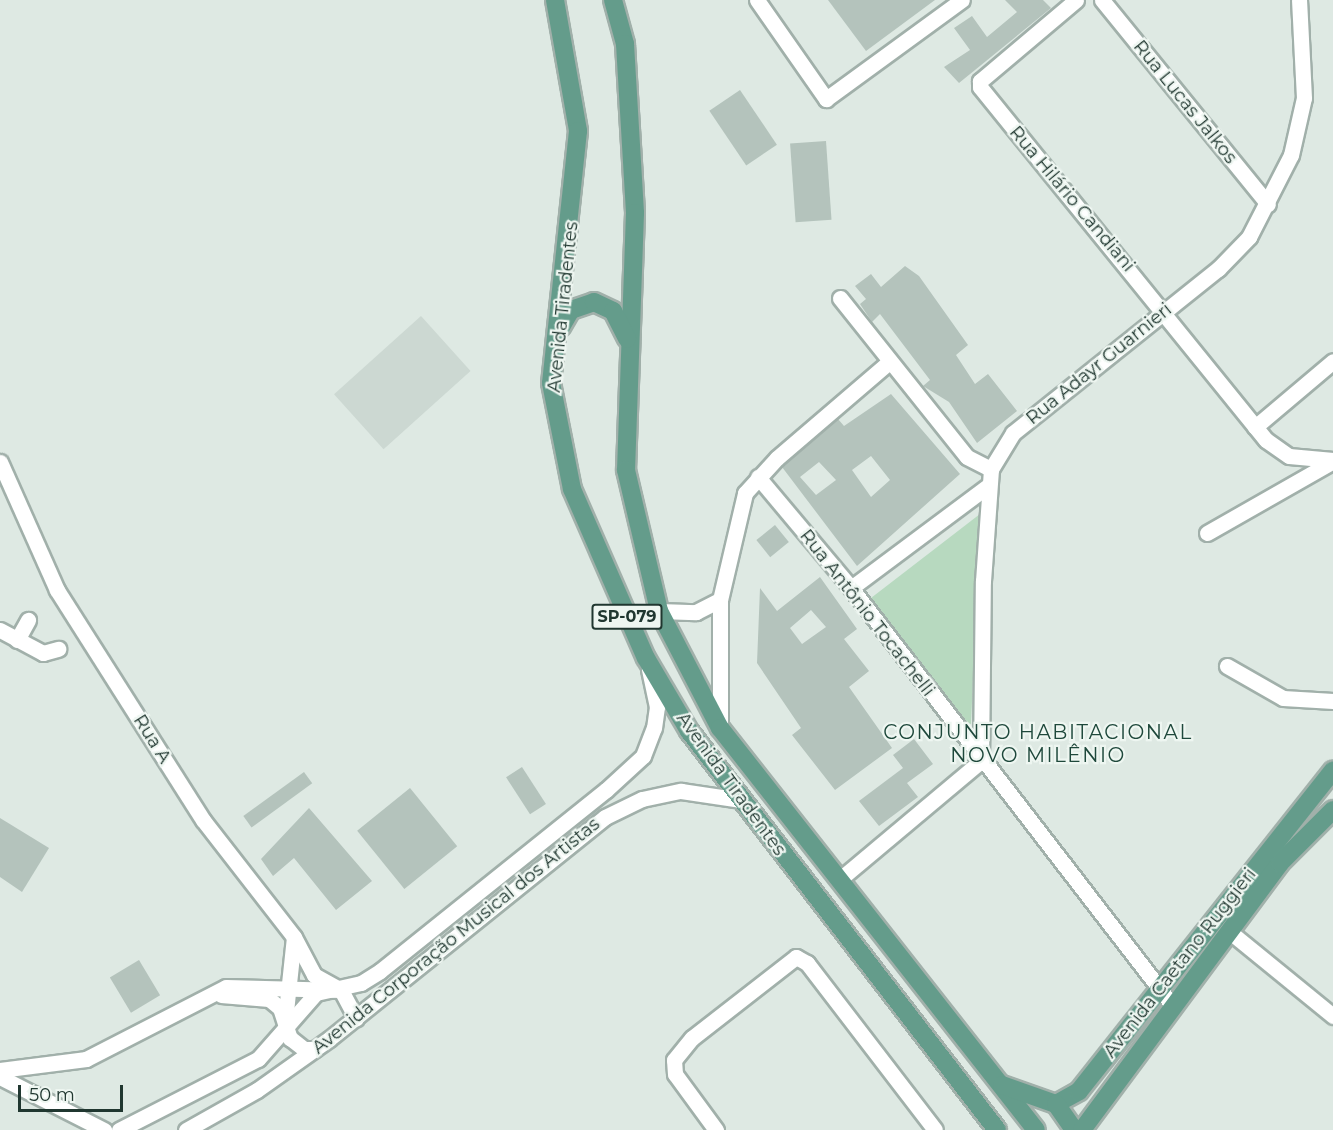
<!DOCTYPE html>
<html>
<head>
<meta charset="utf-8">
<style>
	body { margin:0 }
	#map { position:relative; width:1333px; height:1130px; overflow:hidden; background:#dee9e3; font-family:Montserrat,sans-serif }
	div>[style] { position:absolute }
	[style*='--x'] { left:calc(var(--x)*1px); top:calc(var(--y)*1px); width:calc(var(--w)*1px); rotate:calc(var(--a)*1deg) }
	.built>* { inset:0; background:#ccd8d2; transform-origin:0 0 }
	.green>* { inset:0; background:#b7d9bf }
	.building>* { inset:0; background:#b4c3bc; transform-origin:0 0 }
	.roads { filter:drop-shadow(2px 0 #a1b0aa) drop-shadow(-2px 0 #a1b0aa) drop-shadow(0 2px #a1b0aa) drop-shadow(0 -2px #a1b0aa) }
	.minor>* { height:15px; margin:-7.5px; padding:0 7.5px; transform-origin:7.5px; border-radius:7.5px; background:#fff }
	.major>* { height:18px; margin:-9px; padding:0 9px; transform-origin:9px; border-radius:9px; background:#649c8b }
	span { translate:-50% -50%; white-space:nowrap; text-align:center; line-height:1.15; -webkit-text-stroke:4.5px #eef6f1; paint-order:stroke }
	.shield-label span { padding:2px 4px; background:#eef6f1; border:2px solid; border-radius:4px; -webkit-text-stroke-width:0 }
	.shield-label { font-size:16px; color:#203730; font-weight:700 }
	.street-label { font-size:18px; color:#203730 }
	.neighbourhood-label { font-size:20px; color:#1e483b; letter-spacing:1.5px }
	.scale { position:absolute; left:18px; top:1085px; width:105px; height:27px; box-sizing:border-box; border:3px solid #203730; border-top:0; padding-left:8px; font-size:18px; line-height:21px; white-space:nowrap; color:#203730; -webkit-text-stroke:4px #eef6f1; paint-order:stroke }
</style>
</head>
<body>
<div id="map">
	<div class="built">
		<div style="left:421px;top:316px;width:74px;height:117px;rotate:48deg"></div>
	</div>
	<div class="green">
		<div style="clip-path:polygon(980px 514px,971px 724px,963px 722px,871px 598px)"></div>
	</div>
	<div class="building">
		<div style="clip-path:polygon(828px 0,935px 0,866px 51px)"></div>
		<div style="clip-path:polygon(1005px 0,1043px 0,1051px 8px,959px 83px,944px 67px,970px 50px,954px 28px,972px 16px,987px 37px,1017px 12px)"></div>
		<div style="left:740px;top:90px;width:66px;height:37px;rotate:56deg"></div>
		<div style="left:826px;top:141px;width:79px;height:36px;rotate:86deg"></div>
		<div style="clip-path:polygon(905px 266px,919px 276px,968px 345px,956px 355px,975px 384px,988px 374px,1017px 411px,977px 443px,949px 402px,923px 386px,930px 380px,880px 314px,872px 322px,860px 304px,866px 299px,855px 286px,871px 274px,881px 287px)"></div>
		<div style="clip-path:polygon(evenodd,891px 394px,960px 474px,857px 566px,782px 467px,838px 419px,844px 426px,891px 394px,871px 456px,890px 480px,871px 497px,852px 470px,871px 456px,891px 394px,819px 462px,836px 480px,816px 495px,800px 477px,819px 462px)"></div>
		<div style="left:775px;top:525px;width:22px;height:24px;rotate:51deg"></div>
		<div style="clip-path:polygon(evenodd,820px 577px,857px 629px,844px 639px,869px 671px,849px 687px,892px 748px,835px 790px,792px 735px,801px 728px,757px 663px,760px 588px,777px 611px,820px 577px,811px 610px,826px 627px,802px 644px,790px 628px,811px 610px)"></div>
		<div style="clip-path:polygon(914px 739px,933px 764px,907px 783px,918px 797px,879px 826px,859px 801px,903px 768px,893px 755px)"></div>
		<div style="left:522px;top:767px;width:44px;height:19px;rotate:57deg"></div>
		<div style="left:304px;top:772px;width:14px;height:75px;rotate:54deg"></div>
		<div style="left:410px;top:788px;width:75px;height:68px;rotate:51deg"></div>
		<div style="clip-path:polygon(309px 808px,372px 881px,336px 910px,294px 858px,273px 876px,261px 859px)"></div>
		<div style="clip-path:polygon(0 818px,49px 848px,22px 892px,0 877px)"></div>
		<div style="left:139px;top:960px;width:41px;height:34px;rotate:59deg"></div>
	</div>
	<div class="roads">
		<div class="minor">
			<div style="--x:757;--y:0;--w:121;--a:55.1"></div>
			<div style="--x:826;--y:99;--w:168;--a:-36.1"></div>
			<div style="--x:1076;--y:0;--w:126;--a:139.8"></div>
			<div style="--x:980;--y:81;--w:6;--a:90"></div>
			<div style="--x:980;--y:87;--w:454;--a:51"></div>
			<div style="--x:1266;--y:440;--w:28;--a:35"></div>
			<div style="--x:1289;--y:456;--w:44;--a:5.2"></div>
			<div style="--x:1102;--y:0;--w:263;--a:50.9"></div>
			<div style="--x:840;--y:298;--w:203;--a:51.4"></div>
			<div style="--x:967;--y:457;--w:27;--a:27"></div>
			<div style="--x:1255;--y:427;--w:102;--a:-40.2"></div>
			<div style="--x:0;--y:462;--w:140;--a:66"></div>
			<div style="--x:57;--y:590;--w:272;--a:57.6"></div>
			<div style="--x:203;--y:820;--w:148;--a:52.1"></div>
			<div style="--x:294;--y:937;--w:43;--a:62.2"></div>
			<div style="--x:314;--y:975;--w:31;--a:29"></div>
			<div style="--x:758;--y:477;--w:145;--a:50"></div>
			<div style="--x:851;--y:588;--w:528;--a:52.39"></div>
			<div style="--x:1207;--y:533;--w:145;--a:-29.7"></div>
			<div style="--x:851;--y:588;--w:171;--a:-36.7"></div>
			<div style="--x:659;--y:611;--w:37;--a:2"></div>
			<div style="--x:696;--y:612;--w:27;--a:-27"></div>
			<div style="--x:0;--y:630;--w:49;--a:28.1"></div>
			<div style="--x:43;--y:653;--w:16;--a:-15"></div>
			<div style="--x:17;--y:640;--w:23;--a:-61"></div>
			<div style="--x:1227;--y:666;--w:64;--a:29.7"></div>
			<div style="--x:1283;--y:698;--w:50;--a:3.4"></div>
			<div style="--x:720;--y:726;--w:126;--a:-90"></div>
			<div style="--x:720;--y:600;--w:110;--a:-76.8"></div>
			<div style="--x:745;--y:493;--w:47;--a:-47.6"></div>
			<div style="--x:777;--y:458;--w:146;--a:-40.6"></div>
			<div style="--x:981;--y:761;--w:180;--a:-89.4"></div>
			<div style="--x:983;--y:581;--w:112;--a:-85.9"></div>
			<div style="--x:991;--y:469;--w:42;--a:-58.6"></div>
			<div style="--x:1013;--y:433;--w:263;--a:-38.7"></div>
			<div style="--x:1218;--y:269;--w:45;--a:-45.9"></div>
			<div style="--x:1249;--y:237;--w:92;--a:-62.9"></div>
			<div style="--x:1291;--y:155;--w:58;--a:-77.2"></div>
			<div style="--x:1304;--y:98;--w:98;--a:-92.9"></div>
			<div style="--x:839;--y:880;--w:185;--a:-40"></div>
			<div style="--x:1230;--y:932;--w:133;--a:39.2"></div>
			<div style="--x:221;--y:995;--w:48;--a:4.8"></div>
			<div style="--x:269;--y:999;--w:14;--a:39"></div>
			<div style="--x:280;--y:1008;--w:32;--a:72"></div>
			<div style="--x:290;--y:1038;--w:18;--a:38"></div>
			<div style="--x:304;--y:1049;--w:11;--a:0"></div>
			<div style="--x:285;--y:1021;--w:84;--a:-83.9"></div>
			<div style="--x:0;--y:1070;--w:87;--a:-7.3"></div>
			<div style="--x:86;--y:1059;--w:157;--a:-27.2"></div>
			<div style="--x:226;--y:987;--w:115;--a:1.5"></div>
			<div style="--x:341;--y:990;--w:32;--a:62"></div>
			<div style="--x:0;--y:1077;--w:117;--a:27"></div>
			<div style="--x:119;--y:1130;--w:156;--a:-27.1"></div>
			<div style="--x:258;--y:1059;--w:88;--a:-48.7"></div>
			<div style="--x:316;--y:993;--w:46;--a:-12.5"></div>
			<div style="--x:361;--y:983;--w:22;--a:-32"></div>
			<div style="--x:380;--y:971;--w:290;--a:-38.7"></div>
			<div style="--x:606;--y:790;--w:50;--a:-42.6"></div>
			<div style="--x:643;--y:756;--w:30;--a:-69"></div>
			<div style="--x:654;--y:728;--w:21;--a:-82"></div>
			<div style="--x:657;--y:707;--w:39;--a:-102"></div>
			<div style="--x:186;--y:1130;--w:81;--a:-29.4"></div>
			<div style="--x:257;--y:1090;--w:88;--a:-35.3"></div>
			<div style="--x:329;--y:1039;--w:354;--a:-38.8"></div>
			<div style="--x:605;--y:817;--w:41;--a:-25.9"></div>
			<div style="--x:642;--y:799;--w:40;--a:-12"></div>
			<div style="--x:681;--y:791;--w:61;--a:8.5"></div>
			<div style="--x:716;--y:1130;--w:69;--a:-126.2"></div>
			<div style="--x:675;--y:1074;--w:14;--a:-94"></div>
			<div style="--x:674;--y:1060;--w:28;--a:-51"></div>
			<div style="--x:692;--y:1038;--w:132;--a:-37.9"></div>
			<div style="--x:796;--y:957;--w:13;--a:29"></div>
			<div style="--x:807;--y:963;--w:210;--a:52.5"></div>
		</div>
		<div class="major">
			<div style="--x:555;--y:0;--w:133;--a:80"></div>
			<div style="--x:578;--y:131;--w:253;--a:96.1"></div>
			<div style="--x:551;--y:383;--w:108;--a:78.8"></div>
			<div style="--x:572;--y:489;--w:184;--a:66.4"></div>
			<div style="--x:646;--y:658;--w:85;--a:59.5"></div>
			<div style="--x:689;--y:731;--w:504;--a:52.33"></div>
			<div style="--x:613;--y:0;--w:46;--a:74.7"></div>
			<div style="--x:625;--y:44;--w:169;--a:86.6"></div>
			<div style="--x:635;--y:213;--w:257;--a:92"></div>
			<div style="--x:626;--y:470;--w:145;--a:76.8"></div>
			<div style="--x:659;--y:611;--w:132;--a:62.5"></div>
			<div style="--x:720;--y:728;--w:511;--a:51.83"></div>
			<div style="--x:561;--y:327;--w:20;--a:-60"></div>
			<div style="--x:571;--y:310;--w:24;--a:-19"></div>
			<div style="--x:594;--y:302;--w:21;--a:25"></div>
			<div style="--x:613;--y:311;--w:31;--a:63"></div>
			<div style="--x:1002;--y:1085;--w:57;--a:19.4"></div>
			<div style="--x:1056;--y:1104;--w:26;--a:-29"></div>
			<div style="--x:1079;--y:1091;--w:409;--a:-51.6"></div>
			<div style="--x:1056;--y:1104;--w:32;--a:55"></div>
			<div style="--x:1082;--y:1130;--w:332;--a:-53.4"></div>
			<div style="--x:1280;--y:863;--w:75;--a:-45"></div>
		</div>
	</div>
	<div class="shield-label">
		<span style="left:627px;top:617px">SP-079</span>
	</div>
	<div class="street-label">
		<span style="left:1185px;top:102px;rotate:51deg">Rua Lucas Jalkos</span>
		<span style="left:1072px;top:199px;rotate:50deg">Rua Hilário Candiani</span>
		<span style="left:563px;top:307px;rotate:-84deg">Avenida Tiradentes</span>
		<span style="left:1099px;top:364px;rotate:-39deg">Rua Adayr Guarnieri</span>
		<span style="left:867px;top:613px;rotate:52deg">Rua Antônio Tocachelli</span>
		<span style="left:152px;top:739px;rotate:58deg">Rua A</span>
		<span style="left:731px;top:784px;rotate:54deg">Avenida Tiradentes</span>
		<span style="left:456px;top:936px;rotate:-39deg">Avenida Corporação Musical dos Artistas</span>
		<span style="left:1180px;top:963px;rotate:-52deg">Avenida Caetano Ruggieri</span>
	</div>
	<div class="neighbourhood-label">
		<span style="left:1038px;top:744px">CONJUNTO HABITACIONAL<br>NOVO MILÊNIO</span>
	</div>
	<div class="scale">50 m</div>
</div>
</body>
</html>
